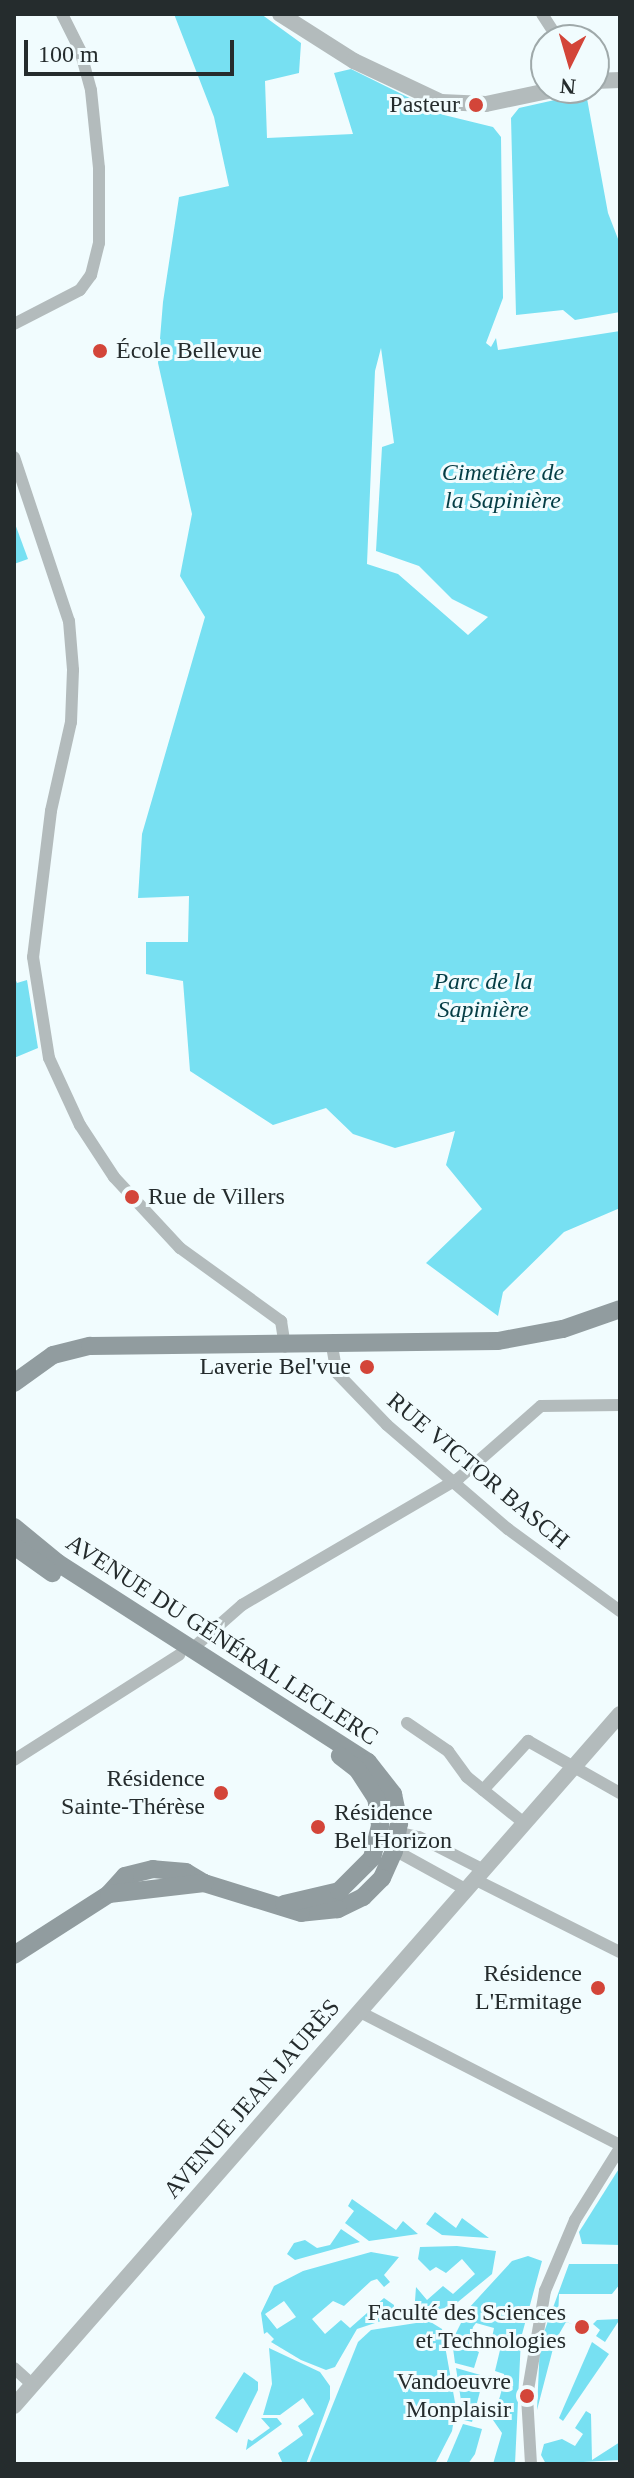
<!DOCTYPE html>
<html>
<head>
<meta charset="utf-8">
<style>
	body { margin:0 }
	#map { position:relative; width:634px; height:2478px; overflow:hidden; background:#f1fcfe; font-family:Georgia,serif }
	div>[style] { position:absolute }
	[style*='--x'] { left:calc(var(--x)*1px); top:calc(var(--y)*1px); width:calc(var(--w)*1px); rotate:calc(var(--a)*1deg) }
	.green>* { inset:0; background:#77e0f2 }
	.minor>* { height:12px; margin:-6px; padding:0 6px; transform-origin:6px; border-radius:6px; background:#b3bbbc }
	.tertiary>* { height:16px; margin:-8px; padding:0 8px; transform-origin:8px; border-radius:8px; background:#b3bbbc }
	.secondary>* { height:18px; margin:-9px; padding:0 9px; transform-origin:9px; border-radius:9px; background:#919c9f }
	.dots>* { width:22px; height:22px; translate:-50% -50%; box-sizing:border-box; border:4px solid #f1fcfe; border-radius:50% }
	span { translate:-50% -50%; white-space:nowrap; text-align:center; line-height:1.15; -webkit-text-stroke:6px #f1fcfe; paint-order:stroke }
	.poi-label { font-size:24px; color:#252c2d }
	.right { translate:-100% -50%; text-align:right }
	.left { translate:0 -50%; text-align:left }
	.park-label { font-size:24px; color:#043d45; font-style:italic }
	.street-label { font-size:24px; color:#252c2d }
	.frame { position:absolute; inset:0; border:16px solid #252c2d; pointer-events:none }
	.north { position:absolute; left:530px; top:24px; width:80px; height:80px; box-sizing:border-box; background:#f1fcfe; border:2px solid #9fa9aa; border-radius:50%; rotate:185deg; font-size:22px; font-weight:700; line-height:32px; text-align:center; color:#252c2d }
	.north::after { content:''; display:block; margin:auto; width:28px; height:36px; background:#d34539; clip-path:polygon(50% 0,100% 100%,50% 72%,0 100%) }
	.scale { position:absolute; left:24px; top:40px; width:210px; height:36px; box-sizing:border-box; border:4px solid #252c2d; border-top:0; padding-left:10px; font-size:24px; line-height:28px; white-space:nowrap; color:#252c2d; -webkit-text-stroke:6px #f1fcfe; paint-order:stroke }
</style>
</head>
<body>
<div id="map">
	<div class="green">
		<div style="clip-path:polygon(evenodd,174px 14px,261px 14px,301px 43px,299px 73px,265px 81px,267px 138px,353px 134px,334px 73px,351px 69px,444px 115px,493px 127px,501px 137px,503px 298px,486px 343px,491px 347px,496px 338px,498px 350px,620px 331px,620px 1208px,564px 1232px,503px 1292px,498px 1316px,426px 1263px,482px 1209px,446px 1165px,455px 1131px,395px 1148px,353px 1134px,326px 1108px,273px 1125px,190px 1071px,183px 981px,146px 974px,146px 942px,188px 942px,189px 896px,138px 898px,142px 834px,205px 617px,180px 576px,192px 514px,158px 363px,163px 302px,179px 197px,229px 186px,214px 117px,174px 14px,381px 348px,394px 443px,382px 447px,376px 551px,419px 566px,452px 599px,488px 617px,468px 635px,398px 574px,367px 564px,375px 371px,381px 348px)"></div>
		<div style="clip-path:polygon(586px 93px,608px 213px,620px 244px,620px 312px,575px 320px,563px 310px,516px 315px,511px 118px,519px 108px)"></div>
		<div style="clip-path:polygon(14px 521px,28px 559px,14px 564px)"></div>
		<div style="clip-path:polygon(14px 976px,17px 983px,27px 980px,38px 1048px,14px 1058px)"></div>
		<div style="clip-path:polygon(620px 2167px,620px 2245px,582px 2244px,579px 2232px)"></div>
		<div style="clip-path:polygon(352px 2199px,396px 2230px,403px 2221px,418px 2234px,369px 2241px,345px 2223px,354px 2211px,348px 2206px)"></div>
		<div style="clip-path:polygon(435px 2212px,456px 2228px,462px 2218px,489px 2238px,442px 2235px,426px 2224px)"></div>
		<div style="clip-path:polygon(341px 2229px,360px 2242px,295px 2260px,287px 2254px,294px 2243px,305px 2240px,317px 2248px,330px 2245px)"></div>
		<div style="clip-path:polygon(457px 2246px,496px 2251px,492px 2274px,453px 2306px,414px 2315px,416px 2287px,427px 2300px,443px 2286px,453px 2294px,475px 2274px,462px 2259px,446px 2273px,436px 2267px,430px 2271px,418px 2259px,420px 2247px)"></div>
		<div style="clip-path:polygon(evenodd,371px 2252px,399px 2257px,384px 2275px,390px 2282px,384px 2287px,377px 2279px,371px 2281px,344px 2306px,333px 2301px,312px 2319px,325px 2334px,341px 2320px,350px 2328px,384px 2298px,394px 2305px,393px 2317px,357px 2329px,335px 2367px,326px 2370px,301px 2360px,271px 2342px,274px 2339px,267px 2332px,264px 2334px,261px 2313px,274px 2286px,303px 2271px,371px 2252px,284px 2301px,296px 2317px,277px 2329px,265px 2314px,284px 2301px)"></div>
		<div style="clip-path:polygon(528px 2256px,542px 2261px,521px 2338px,515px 2464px,493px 2464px,502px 2433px,493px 2420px,505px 2379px,504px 2374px,495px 2371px,500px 2350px,490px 2347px,494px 2328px,476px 2323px,473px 2327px,468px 2347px,479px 2352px,474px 2368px,455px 2363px,452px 2341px,468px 2309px,512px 2261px)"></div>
		<div style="clip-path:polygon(569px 2264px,620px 2264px,620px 2284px,612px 2294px,559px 2294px,558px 2320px,576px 2325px,566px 2322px,555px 2341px,537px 2410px,540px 2343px)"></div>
		<div style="clip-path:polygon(620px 2319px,605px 2342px,596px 2336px,600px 2330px,593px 2324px,597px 2320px)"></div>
		<div style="clip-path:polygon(429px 2321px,442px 2329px,456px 2408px,452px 2431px,435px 2464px,309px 2464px,358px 2342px,371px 2330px)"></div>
		<div style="clip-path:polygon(592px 2342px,609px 2354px,563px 2421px,559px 2418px)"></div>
		<div style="clip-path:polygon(269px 2348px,320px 2372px,330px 2386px,330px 2399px,306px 2464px,283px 2464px,278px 2453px,303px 2435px,298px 2426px,314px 2414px,303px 2398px,280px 2415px,263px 2415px,272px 2384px)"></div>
		<div style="clip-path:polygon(456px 2368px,484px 2376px,472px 2422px,464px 2420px)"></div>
		<div style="clip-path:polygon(244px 2372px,258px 2382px,258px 2390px,237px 2433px,215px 2418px)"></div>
		<div style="clip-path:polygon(586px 2411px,591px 2414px,592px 2460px,620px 2442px,620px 2460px,546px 2464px,541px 2455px,544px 2444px,562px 2439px,575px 2446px,583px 2434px,575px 2428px)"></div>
		<div style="clip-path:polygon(261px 2418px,277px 2418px,282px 2424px,246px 2450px,248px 2439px,252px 2441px,270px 2428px)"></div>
		<div style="clip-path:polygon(463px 2424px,482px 2429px,475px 2454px,468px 2464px,446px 2464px)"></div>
	</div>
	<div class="minor">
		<div style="--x:542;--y:14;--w:31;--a:57"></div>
		<div style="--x:14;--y:324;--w:74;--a:-27.3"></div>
		<div style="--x:80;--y:290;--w:19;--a:-54"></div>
		<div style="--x:91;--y:275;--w:33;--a:-76"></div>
		<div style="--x:99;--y:243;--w:75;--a:-90"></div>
		<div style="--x:99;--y:168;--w:78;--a:-95.9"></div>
		<div style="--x:91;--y:90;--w:41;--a:-105.4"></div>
		<div style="--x:80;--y:50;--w:40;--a:-116.6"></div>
		<div style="--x:14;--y:457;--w:173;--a:71.5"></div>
		<div style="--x:69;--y:621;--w:49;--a:85.3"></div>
		<div style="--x:73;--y:670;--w:52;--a:92.2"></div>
		<div style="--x:71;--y:722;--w:91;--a:102.7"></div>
		<div style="--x:51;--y:811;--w:147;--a:97"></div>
		<div style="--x:33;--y:957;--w:102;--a:81"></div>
		<div style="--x:49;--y:1058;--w:74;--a:65.2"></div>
		<div style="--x:80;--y:1125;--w:62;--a:56.8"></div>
		<div style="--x:114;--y:1177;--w:97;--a:47.1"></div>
		<div style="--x:180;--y:1248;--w:125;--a:35.9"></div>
		<div style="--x:281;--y:1321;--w:26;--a:81"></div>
		<div style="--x:332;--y:1346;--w:27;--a:80"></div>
		<div style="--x:337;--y:1373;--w:72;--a:46.1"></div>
		<div style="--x:387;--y:1425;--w:160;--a:40.7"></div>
		<div style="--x:508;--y:1529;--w:139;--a:36.2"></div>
		<div style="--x:192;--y:1649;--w:67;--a:-41.3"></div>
		<div style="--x:242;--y:1605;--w:251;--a:-30.3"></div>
		<div style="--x:459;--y:1478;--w:109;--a:-41.3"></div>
		<div style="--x:541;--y:1406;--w:79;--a:-0.7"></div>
		<div style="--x:407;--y:1723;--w:50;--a:34.3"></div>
		<div style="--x:448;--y:1751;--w:32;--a:54"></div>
		<div style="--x:467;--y:1777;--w:73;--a:38.9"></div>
		<div style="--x:14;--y:1760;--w:196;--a:-32.5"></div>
		<div style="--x:483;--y:1790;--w:67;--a:-47.4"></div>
		<div style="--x:528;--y:1741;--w:106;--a:29.5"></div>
		<div style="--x:392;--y:1831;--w:28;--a:13"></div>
		<div style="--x:419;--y:1837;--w:73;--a:26.9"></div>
		<div style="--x:378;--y:1841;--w:102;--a:28.8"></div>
		<div style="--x:476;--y:1880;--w:161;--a:26.6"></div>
		<div style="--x:360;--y:2012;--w:292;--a:27.1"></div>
		<div style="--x:14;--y:2368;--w:25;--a:42"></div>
		<div style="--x:531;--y:2464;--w:68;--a:-93.4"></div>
		<div style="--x:527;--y:2396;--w:107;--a:-80.3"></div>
		<div style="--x:545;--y:2291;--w:77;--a:-67.1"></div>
		<div style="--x:575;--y:2220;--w:85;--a:-58"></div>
	</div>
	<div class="tertiary">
		<div style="--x:280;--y:14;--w:88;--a:32.4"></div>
		<div style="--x:354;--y:61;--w:96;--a:25.2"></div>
		<div style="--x:441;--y:102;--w:45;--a:2.5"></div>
		<div style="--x:486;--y:104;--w:78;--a:-11.9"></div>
		<div style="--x:594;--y:81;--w:26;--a:-2"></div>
		<div style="--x:14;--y:2406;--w:920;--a:-48.79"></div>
	</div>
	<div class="secondary">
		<div style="--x:14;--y:1383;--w:48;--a:-35.7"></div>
		<div style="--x:53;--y:1355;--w:38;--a:-14"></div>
		<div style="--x:90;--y:1346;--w:408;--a:-0.7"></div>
		<div style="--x:498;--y:1341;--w:66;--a:-10.5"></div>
		<div style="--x:563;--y:1329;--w:60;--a:-19.3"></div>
		<div style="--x:14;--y:1527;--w:57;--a:39.3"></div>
		<div style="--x:58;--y:1563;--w:368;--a:32.7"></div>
		<div style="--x:368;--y:1762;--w:41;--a:52"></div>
		<div style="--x:393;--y:1794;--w:30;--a:78"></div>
		<div style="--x:399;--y:1823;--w:28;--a:100"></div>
		<div style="--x:394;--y:1851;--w:30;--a:114"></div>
		<div style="--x:382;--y:1878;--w:27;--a:135"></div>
		<div style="--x:363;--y:1897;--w:28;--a:154"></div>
		<div style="--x:338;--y:1909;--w:37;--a:174"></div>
		<div style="--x:301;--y:1913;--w:102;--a:-162.8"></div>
		<div style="--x:204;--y:1883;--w:21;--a:-149"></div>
		<div style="--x:186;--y:1872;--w:33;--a:-175"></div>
		<div style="--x:153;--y:1869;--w:29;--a:166"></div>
		<div style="--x:125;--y:1876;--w:24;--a:132"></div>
		<div style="--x:109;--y:1894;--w:113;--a:147.3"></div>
		<div style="--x:14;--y:1546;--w:47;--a:35.4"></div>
		<div style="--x:109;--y:1894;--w:96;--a:-6.6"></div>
		<div style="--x:284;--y:1904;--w:57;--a:-13.3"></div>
		<div style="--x:339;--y:1891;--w:47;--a:-45"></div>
		<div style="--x:372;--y:1858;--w:34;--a:-76"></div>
		<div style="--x:380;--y:1825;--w:27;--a:-98"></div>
		<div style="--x:376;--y:1798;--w:33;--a:-123"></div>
		<div style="--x:358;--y:1770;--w:23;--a:-142"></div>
	</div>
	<div class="dots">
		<div style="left:476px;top:105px;background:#d34539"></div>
		<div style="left:100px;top:351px;background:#d34539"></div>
		<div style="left:132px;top:1197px;background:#d34539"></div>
		<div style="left:367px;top:1367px;background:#d34539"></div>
		<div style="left:221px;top:1793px;background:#d34539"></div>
		<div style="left:318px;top:1827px;background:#d34539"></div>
		<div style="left:598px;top:1988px;background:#d34539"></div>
		<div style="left:582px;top:2327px;background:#d34539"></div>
		<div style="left:527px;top:2396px;background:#d34539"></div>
	</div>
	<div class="poi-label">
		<span class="right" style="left:460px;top:105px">Pasteur</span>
		<span class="left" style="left:116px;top:351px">École Bellevue</span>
		<span class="left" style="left:148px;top:1197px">Rue de Villers</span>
		<span class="right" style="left:351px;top:1367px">Laverie Bel'vue</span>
		<span class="right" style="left:205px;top:1793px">Résidence<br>Sainte-Thérèse</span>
		<span class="left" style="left:334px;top:1827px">Résidence<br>Bel Horizon</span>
		<span class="right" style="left:582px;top:1988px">Résidence<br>L'Ermitage</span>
		<span class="right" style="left:566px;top:2327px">Faculté des Sciences<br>et Technologies</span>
		<span class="right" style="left:511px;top:2396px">Vandoeuvre<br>Monplaisir</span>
	</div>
	<div class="park-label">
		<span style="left:503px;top:487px">Cimetière de<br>la Sapinière</span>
		<span style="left:483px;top:996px">Parc de la<br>Sapinière</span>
	</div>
	<div class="street-label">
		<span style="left:478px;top:1471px;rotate:40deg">RUE VICTOR BASCH</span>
		<span style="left:222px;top:1640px;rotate:33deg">AVENUE DU GÉNÉRAL LECLERC</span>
		<span style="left:252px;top:2099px;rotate:-49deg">AVENUE JEAN JAURÈS</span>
	</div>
	<div class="frame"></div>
	<div class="north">N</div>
	<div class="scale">100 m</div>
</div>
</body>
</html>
